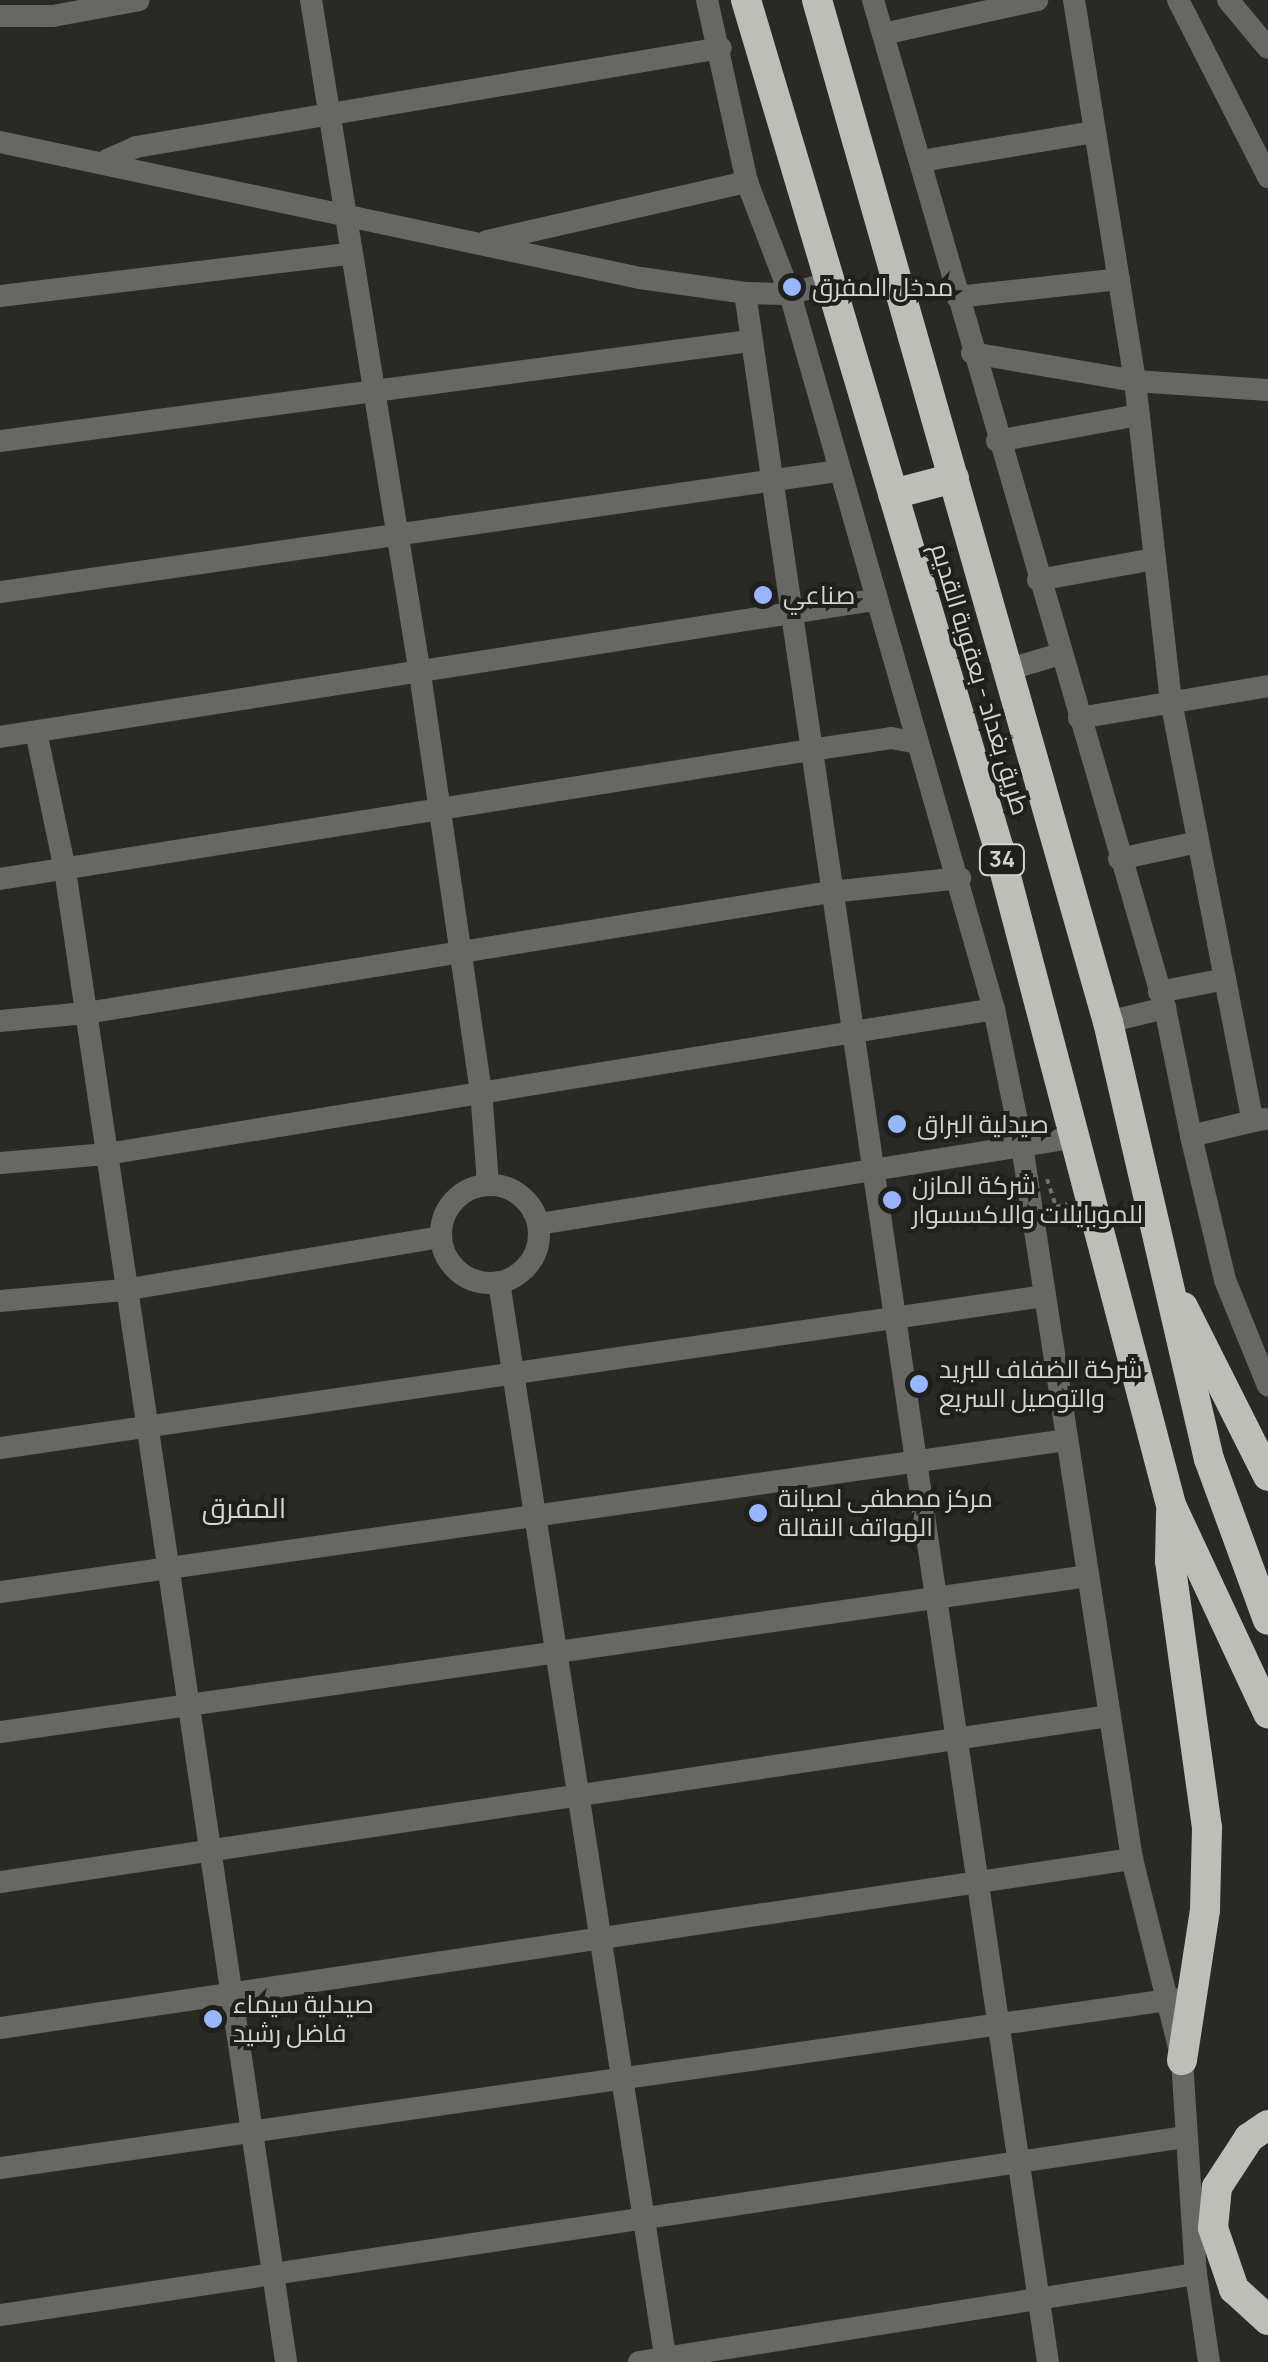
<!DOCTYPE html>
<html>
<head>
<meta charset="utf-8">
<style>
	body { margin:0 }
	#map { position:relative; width:1268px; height:2362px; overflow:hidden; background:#292a26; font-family:Manrope,Cairo,sans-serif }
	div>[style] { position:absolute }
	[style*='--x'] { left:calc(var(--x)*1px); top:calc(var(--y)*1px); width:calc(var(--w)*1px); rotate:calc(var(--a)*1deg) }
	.path>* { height:4px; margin-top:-2px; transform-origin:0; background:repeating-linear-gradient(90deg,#71716e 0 5px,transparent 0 10px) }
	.minor>* { height:22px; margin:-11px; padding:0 11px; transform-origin:11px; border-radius:11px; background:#676765 }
	.minor>.ring { margin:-11px; padding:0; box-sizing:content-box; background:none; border:22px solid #676765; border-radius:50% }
	.highway>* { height:30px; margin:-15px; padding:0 15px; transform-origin:15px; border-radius:15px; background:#bdbeb8 }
	.dots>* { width:28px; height:28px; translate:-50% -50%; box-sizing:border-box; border:5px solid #1f201c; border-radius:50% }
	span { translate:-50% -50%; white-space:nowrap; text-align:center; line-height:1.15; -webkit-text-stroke:8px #1f201c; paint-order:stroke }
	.shield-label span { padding:2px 8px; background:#1f201c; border:2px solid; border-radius:8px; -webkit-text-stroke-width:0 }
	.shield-label { font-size:22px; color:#d3d3d1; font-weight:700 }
	.poi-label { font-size:25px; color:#d3d3d1 }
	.left { translate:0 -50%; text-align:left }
	.street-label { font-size:25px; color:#d3d3d1 }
	.neighbourhood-label { font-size:28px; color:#d3d3d1 }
</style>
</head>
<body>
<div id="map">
	<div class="path">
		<div style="--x:1047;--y:1179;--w:29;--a:72"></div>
		<div style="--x:1056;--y:1207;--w:12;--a:-14"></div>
	</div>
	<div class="minor">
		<div style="--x:311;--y:0;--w:683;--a:80.81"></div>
		<div style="--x:420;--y:674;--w:420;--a:81.7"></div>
		<div style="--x:481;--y:1090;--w:94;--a:85.7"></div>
		<div style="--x:707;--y:0;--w:186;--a:77.6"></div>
		<div style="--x:747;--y:182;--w:120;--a:69"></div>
		<div style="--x:790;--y:294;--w:744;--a:74.08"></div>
		<div style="--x:994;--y:1009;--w:140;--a:78.4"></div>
		<div style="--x:1022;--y:1146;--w:721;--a:81.23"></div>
		<div style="--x:1132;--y:1859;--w:207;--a:76"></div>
		<div style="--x:1182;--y:2060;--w:214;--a:86.3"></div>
		<div style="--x:1196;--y:2274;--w:89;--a:81.6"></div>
		<div style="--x:873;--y:0;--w:1049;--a:73.84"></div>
		<div style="--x:1165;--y:1008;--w:131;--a:78.5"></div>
		<div style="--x:1191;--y:1136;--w:64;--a:-13.6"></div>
		<div style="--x:1074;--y:0;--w:386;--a:80.9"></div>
		<div style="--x:1135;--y:381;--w:322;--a:83.6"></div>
		<div style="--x:1171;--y:701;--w:428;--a:79"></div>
		<div style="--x:1253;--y:1121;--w:12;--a:-9"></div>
		<div style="--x:1178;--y:0;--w:199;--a:63"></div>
		<div style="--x:1228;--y:0;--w:62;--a:50.2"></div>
		<div style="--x:0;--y:16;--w:53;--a:0"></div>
		<div style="--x:53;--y:16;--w:87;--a:-10.5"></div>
		<div style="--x:883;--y:34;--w:158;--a:-12.4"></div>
		<div style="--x:0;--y:142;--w:654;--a:12"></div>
		<div style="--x:640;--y:278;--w:106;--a:8.1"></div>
		<div style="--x:745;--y:293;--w:45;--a:1.3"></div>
		<div style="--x:790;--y:294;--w:42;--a:-16.7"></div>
		<div style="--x:107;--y:160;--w:32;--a:-24"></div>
		<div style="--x:136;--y:147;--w:593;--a:-9.61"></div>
		<div style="--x:921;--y:161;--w:176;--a:-9.5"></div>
		<div style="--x:487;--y:241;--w:267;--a:-12.8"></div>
		<div style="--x:745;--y:293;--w:2091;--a:81.67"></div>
		<div style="--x:0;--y:296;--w:352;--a:-6.9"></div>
		<div style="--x:957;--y:297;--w:163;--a:-6.3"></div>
		<div style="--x:972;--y:353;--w:165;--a:9.7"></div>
		<div style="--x:1135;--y:381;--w:133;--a:3.9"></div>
		<div style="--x:0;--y:441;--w:756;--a:-7.6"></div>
		<div style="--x:997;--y:441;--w:144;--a:-10.4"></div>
		<div style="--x:1038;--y:580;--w:119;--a:-10.2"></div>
		<div style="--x:0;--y:592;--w:847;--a:-8.22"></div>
		<div style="--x:1007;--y:670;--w:55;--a:-16.8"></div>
		<div style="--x:1079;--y:718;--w:192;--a:-9.6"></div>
		<div style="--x:36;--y:732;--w:141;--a:78.1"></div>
		<div style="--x:65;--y:870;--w:1508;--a:81.57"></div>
		<div style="--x:0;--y:737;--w:885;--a:-8.91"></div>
		<div style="--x:1119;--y:859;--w:81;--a:-12.1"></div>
		<div style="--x:0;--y:879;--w:820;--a:-9.05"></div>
		<div style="--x:810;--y:750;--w:82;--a:-8.4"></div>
		<div style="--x:891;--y:738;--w:22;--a:10"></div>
		<div style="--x:1159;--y:992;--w:67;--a:-11.1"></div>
		<div style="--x:0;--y:1021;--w:86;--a:-5.3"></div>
		<div style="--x:86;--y:1013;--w:755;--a:-9.23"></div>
		<div style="--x:831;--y:892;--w:130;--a:-6.2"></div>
		<div style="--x:1108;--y:1022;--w:59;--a:-13.8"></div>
		<div style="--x:1191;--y:1136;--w:148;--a:76.7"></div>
		<div style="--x:1225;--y:1280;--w:114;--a:67.9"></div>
		<div style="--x:0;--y:1163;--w:107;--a:-4.8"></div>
		<div style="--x:107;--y:1154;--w:899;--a:-9.28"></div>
		<div class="ring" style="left:441px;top:1185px;width:76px;height:76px"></div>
		<div style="--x:539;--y:1224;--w:539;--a:-9.18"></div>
		<div style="--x:499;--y:1282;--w:1093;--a:81.21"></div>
		<div style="--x:0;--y:1301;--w:124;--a:-5.1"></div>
		<div style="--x:124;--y:1290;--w:321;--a:-9.5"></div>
		<div style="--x:0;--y:1448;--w:1056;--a:-8.28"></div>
		<div style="--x:0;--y:1592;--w:1078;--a:-8.11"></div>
		<div style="--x:0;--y:1732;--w:1099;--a:-8.16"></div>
		<div style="--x:0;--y:1882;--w:1122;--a:-8.51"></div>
		<div style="--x:0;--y:2028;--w:1145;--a:-8.49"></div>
		<div style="--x:0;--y:2168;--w:1186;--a:-8.19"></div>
		<div style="--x:0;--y:2315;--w:1199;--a:-8.54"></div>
		<div style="--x:639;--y:2362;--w:564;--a:-8.98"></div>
	</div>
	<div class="highway">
		<div style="--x:746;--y:0;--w:883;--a:73.41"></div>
		<div style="--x:998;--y:846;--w:681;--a:75.29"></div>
		<div style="--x:1171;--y:1505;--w:230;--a:65"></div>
		<div style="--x:817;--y:0;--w:1063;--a:74.11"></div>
		<div style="--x:1108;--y:1022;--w:449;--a:77"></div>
		<div style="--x:1209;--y:1459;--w:171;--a:69.9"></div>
		<div style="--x:893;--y:494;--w:63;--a:-14.7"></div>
		<div style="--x:1183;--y:1307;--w:189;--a:63.3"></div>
		<div style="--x:1171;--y:1513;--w:48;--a:91.2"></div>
		<div style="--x:1170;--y:1561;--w:270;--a:82.1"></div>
		<div style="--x:1207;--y:1828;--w:82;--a:91.4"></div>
		<div style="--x:1205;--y:1910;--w:152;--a:98.7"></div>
		<div style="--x:1268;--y:2125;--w:23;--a:146"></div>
		<div style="--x:1249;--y:2138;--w:59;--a:123.1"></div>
		<div style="--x:1217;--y:2187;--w:41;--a:95.6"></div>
		<div style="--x:1213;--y:2228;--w:65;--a:71"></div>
		<div style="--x:1234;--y:2289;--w:46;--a:42.4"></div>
	</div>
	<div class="dots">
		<div style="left:792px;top:287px;background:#97b6fd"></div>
		<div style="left:763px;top:595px;background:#97b6fd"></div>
		<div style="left:897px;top:1124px;background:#97b6fd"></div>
		<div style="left:892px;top:1200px;background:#97b6fd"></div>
		<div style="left:919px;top:1384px;background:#97b6fd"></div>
		<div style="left:758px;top:1513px;background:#97b6fd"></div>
		<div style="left:213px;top:2019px;background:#97b6fd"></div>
	</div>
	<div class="shield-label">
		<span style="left:1002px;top:860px">34</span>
	</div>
	<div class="poi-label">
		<span class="left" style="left:812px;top:287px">مدخل المفرق</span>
		<span class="left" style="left:783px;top:595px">صناعي</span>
		<span class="left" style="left:917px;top:1124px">صيدلية البراق</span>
		<span class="left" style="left:912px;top:1200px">شركة المازن<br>للموبايلات والاكسسوار</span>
		<span class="left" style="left:939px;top:1384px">شركة الضفاف للبريد<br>والتوصيل السريع</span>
		<span class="left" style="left:778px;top:1513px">مركز مصطفى لصيانة<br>الهواتف النقالة</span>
		<span class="left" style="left:233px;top:2019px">صيدلية سيماء<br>فاضل رشيد</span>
	</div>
	<div class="street-label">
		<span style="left:980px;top:679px;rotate:73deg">طريق بغداد - بعقوبة القديم</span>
	</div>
	<div class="neighbourhood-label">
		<span style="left:244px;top:1507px">المفرق</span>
	</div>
</div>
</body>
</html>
